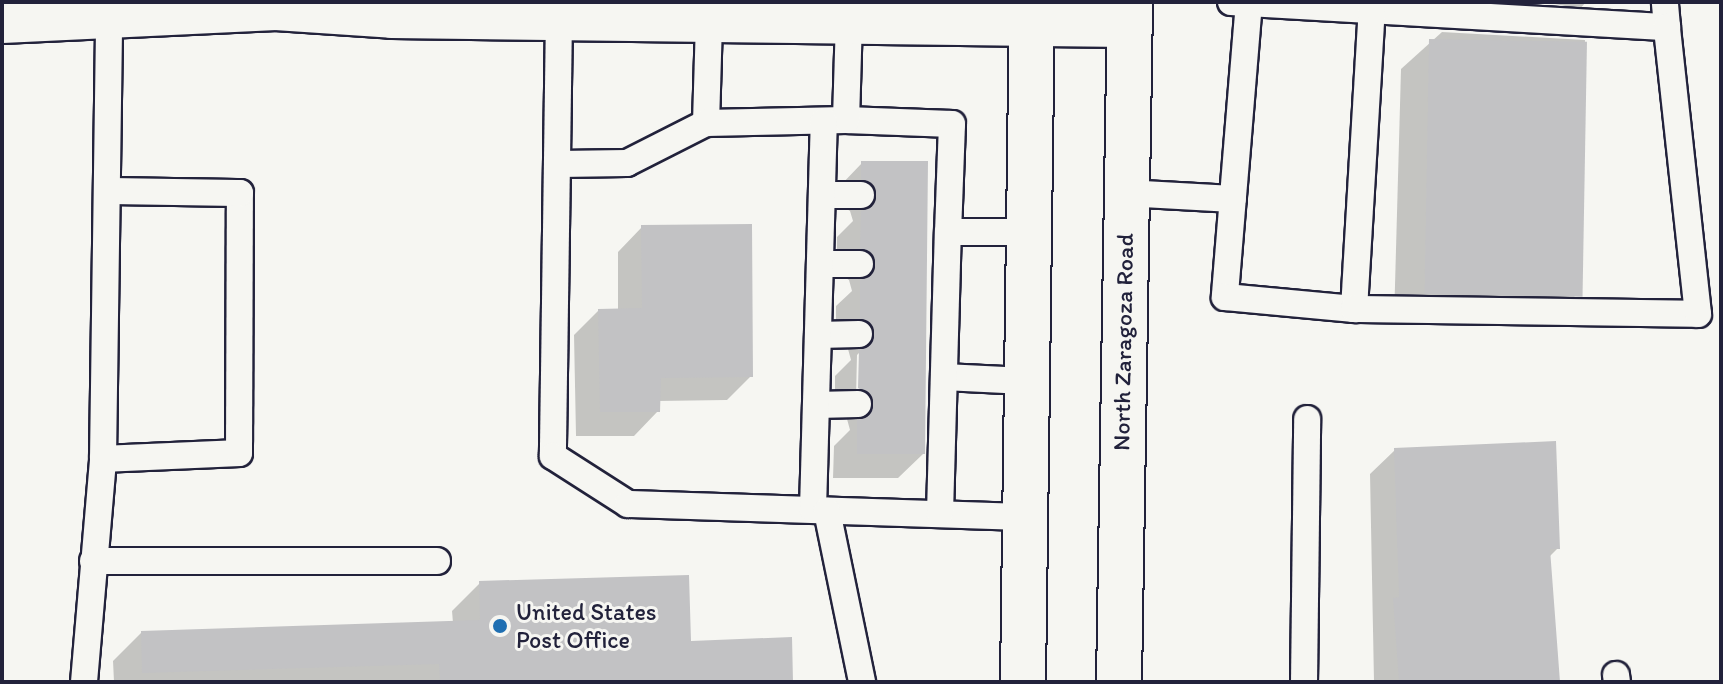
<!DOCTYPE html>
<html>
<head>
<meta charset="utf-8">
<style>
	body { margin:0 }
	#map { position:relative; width:1723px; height:684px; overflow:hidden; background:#f6f6f2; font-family:Itim,sans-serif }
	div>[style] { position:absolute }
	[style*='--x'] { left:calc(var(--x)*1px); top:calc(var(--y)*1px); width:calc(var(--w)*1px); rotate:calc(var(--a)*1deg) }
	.shadow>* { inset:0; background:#0003 }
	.building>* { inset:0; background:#c2c2c4; transform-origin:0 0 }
	.roads { filter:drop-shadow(2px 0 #22223b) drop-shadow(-2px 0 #22223b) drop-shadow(0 2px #22223b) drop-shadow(0 -2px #22223b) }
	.service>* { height:26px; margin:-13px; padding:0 13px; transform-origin:13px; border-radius:13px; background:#f6f6f2 }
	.tertiary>* { height:44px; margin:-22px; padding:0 22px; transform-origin:22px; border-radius:22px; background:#f6f6f2 }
	.secondary>* { height:44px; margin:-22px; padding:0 22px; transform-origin:22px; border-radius:22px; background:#f6f6f2 }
	.dots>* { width:22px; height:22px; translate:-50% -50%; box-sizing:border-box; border:4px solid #f6f6f2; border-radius:50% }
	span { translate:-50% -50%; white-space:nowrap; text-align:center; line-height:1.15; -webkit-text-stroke:6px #f6f6f2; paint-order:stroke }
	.street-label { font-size:24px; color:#22223b }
	.poi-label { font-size:24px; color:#22223b }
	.left { translate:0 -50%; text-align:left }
	.frame { position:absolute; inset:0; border:4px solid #22223b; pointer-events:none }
</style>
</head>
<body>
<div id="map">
	<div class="shadow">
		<div style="clip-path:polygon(1417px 2px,1570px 7px,1545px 2px,1586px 2px,1558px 34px)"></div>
		<div style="clip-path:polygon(1442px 32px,1585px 40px,1576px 295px,1548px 323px,1394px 321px,1401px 69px)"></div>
		<div style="clip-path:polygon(evenodd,862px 163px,926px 163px,923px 454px,898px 478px,833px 478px,834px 446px,850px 430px,847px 419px,835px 413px,835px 376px,851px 360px,848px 349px,836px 343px,836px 306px,852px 291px,849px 280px,837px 273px,837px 237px,853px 221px,850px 211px,837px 203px,838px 188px,862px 163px,861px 351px,860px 398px,856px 398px,857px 355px,861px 351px)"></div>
		<div style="clip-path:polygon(642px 227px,751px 376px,727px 400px,658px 401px,658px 411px,634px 436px,576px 436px,574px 335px,598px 311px,618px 311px,618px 252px)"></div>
		<div style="clip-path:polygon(1395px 450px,1558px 548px,1548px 558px,1558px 682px,1374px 682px,1370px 474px)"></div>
		<div style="clip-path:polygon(480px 583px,689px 643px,791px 682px,114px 682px,113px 661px,141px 633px,453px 623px,452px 611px)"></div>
	</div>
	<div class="building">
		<div style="left:1429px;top:39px;width:158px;height:255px;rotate:1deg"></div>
		<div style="clip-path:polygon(861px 161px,928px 161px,925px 454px,857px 454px,857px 420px,867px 417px,874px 404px,871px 395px,858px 388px,859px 350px,868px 347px,875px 334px,872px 325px,860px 318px,860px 280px,869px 277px,876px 265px,873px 255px,860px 248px,861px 211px,870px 208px,877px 196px,874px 186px,861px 179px)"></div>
		<div style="clip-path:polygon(752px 224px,753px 377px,661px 378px,660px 412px,600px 412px,598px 309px,642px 308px,641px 225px)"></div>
		<div style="clip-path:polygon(1556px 441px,1560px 549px,1550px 549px,1560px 682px,1399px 682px,1393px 598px,1399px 597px,1394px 448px)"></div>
		<div style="clip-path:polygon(689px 575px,691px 641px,792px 637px,793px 682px,440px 682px,439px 664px,142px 673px,141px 631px,480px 620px,479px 581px)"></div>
	</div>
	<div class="roads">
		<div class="service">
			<div style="--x:1231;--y:2;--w:437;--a:3.3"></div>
			<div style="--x:1667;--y:27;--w:25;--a:-95"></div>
			<div style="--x:1249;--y:2;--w:296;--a:94.7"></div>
			<div style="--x:1225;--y:297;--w:130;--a:5.3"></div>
			<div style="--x:1354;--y:309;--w:308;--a:-86.6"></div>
			<div style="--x:559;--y:16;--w:440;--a:90.8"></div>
			<div style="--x:553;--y:456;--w:89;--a:32.6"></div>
			<div style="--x:628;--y:504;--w:397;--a:1.9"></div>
			<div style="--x:846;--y:120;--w:106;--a:2.2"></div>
			<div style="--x:952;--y:124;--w:108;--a:92.1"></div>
			<div style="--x:706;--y:123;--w:103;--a:-88.3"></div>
			<div style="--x:559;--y:164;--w:68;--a:-0.8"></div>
			<div style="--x:627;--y:163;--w:89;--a:-26.9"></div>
			<div style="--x:706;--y:123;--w:140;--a:-1.2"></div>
			<div style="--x:846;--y:120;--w:103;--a:-88.3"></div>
			<div style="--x:1125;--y:193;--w:108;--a:3.2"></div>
			<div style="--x:822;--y:195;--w:39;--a:0"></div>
			<div style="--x:820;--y:264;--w:40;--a:0"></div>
			<div style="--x:1354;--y:309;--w:344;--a:0.8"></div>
			<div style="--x:1698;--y:314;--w:289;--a:-96.2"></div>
			<div style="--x:818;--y:335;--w:41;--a:-1.4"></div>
			<div style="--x:944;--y:377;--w:81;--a:2.8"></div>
			<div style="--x:816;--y:405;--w:42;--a:-1.4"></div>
			<div style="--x:103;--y:459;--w:136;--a:-2.5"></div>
			<div style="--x:239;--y:453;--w:260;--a:-89.8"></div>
			<div style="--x:240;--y:193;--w:132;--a:-179.1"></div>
			<div style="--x:813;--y:509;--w:388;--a:-88.4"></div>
			<div style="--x:827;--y:511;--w:175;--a:78.4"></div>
			<div style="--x:940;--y:513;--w:281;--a:-88.4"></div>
			<div style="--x:948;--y:232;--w:80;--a:0"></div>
			<div style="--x:93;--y:561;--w:344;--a:0"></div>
			<div style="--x:1616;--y:675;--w:7;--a:82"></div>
			<div style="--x:84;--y:682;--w:224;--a:-85.1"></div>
			<div style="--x:103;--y:459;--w:446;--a:-89.2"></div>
			<div style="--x:1304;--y:682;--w:263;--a:-89.3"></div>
		</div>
		<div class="tertiary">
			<div style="--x:2;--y:21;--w:274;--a:-2.7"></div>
			<div style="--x:276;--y:8;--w:116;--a:3.9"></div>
			<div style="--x:392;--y:16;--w:736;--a:0.7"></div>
		</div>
		<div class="secondary">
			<div style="--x:1023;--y:682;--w:680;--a:-89.24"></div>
			<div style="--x:1119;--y:682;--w:680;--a:-89.07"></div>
		</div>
	</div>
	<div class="dots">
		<div style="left:500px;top:626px;background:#1f6fb2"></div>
	</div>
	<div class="street-label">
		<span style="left:1123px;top:342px;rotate:-89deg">North Zaragoza Road</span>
	</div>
	<div class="poi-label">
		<span class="left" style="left:516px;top:626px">United States<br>Post Office</span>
	</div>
	<div class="frame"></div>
</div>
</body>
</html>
